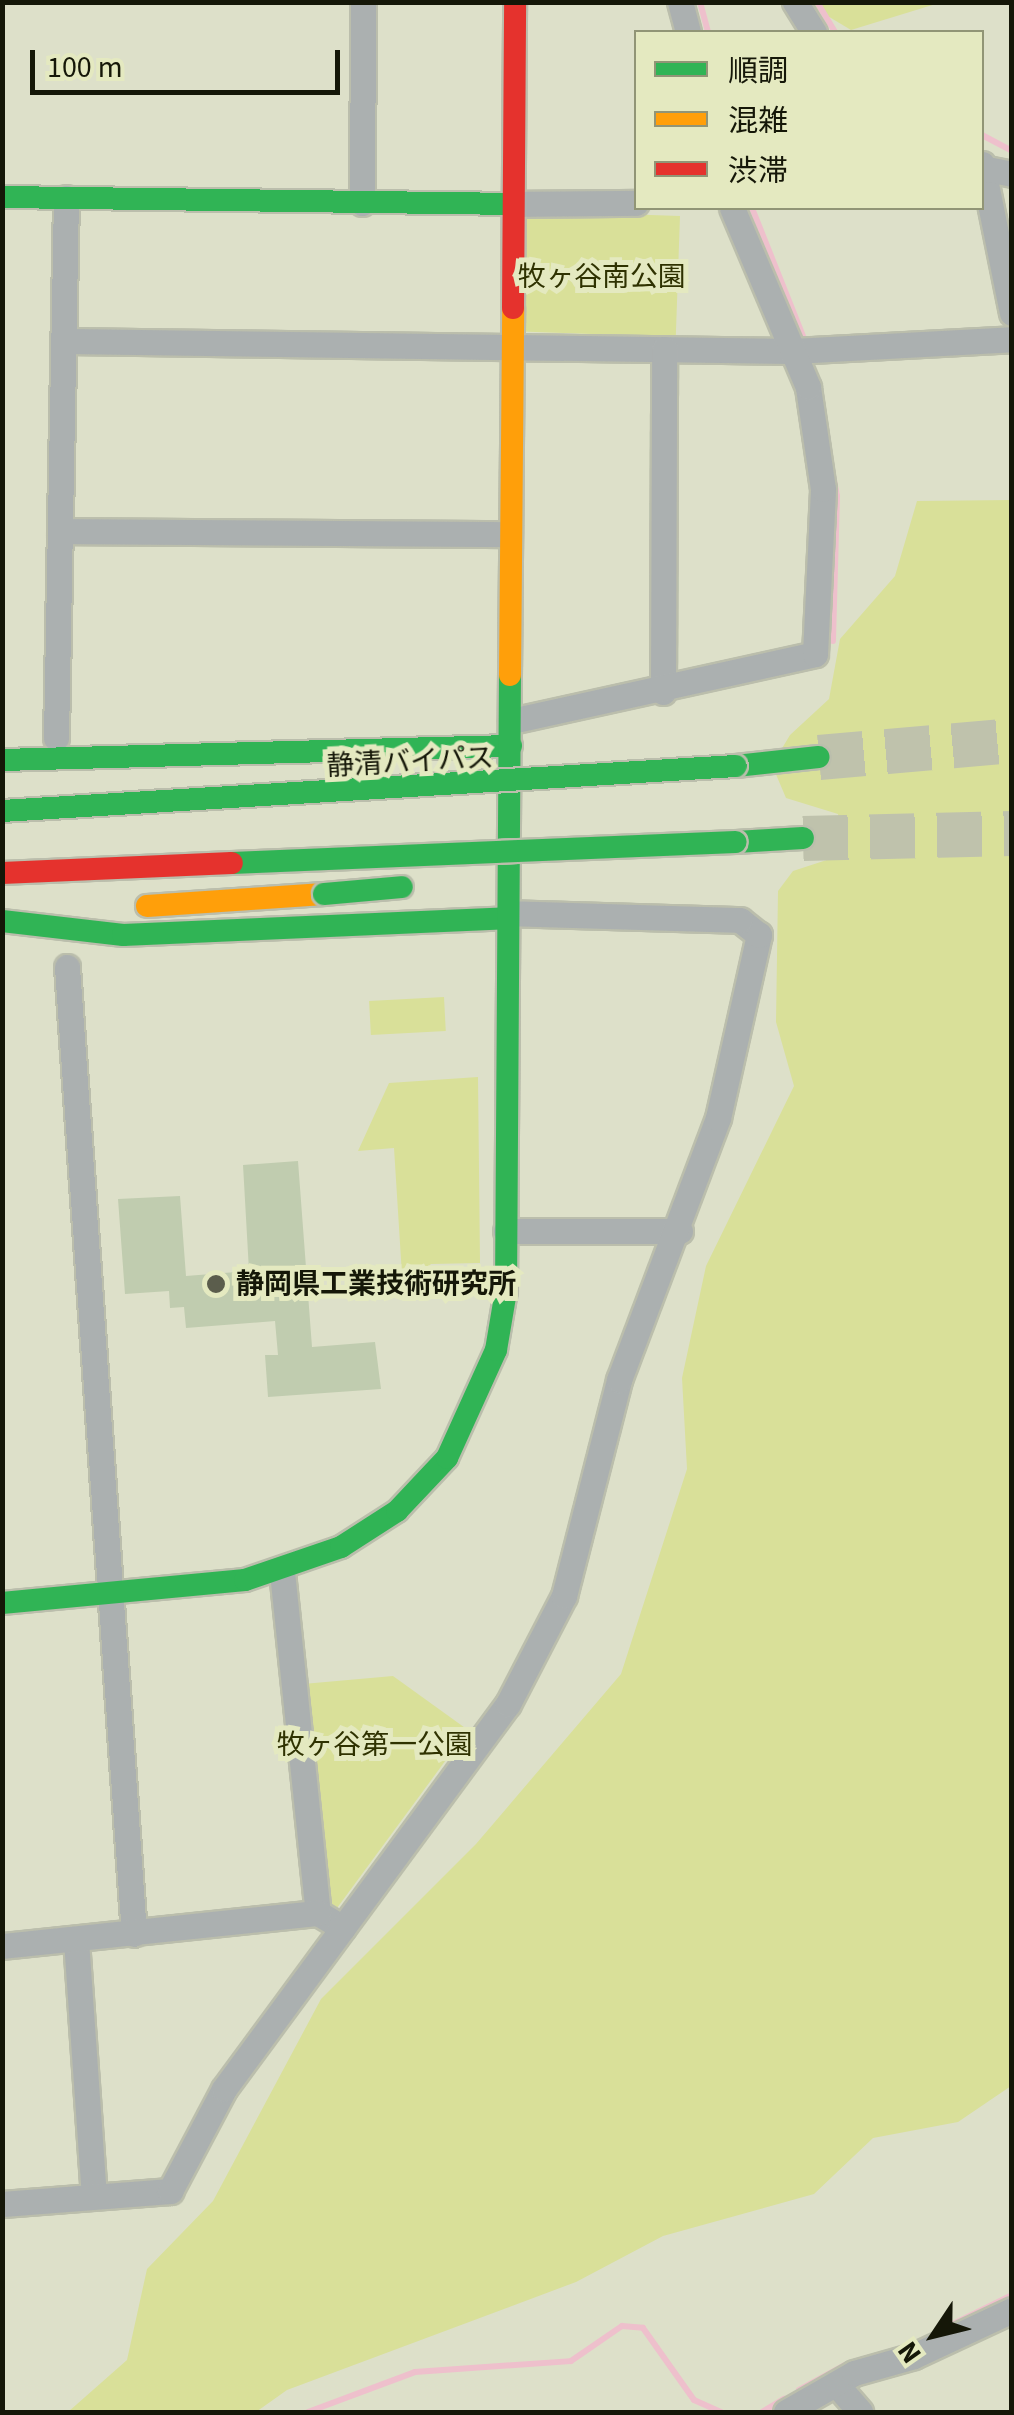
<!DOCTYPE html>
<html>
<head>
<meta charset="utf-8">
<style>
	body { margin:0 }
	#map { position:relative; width:1014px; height:2415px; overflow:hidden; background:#dde0c9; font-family:"Source Sans 3","Noto Sans JP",sans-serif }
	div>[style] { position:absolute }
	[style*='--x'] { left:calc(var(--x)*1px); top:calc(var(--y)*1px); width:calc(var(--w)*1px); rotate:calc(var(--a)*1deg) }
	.green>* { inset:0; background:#d9e099; transform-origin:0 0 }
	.stream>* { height:6px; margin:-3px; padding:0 3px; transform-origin:3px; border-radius:3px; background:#eec0cc }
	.building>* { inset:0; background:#c0ccaf }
	.highway-tunnel>* { height:45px; margin-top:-22.5px; transform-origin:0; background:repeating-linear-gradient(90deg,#bfc2ac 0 45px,transparent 0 67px) }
	.roads { filter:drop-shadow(2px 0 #bbbeac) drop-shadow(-2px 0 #bbbeac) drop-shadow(0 2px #bbbeac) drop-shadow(0 -2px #bbbeac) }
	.street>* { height:25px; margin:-12.5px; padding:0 12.5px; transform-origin:12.5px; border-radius:12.5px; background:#abb0b0 }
	.fast>* { height:22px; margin:-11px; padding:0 11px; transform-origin:11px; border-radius:11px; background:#30b455 }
	.slow>* { height:22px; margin:-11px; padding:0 11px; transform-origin:11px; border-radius:11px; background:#ff9f0a }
	.jam>* { height:22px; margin:-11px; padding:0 11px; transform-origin:11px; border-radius:11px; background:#e5322d }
	.bridges { filter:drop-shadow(2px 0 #bbbeac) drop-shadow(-2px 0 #bbbeac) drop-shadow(0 2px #bbbeac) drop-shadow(0 -2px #bbbeac) }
	.fast-bridge>* { height:22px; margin:-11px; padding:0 11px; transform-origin:11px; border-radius:11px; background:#30b455 }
	.jam-bridge>* { height:22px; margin:-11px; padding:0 11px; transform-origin:11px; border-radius:11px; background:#e5322d }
	.dots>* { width:28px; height:28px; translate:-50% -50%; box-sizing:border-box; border:5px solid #e4e9c0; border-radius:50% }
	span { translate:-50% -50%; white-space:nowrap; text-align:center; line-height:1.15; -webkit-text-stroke:10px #e4e9c0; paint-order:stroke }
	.park-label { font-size:28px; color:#2f3201 }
	.street-label { font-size:28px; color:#151708 }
	.poi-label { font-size:28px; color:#151708; font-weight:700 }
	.left { translate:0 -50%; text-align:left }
	.frame { position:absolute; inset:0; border:5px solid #151708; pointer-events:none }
	.legend { position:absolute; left:634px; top:30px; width:350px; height:180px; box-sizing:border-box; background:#e4e9c0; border:2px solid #919576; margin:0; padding:12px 18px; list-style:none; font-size:30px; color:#151708 }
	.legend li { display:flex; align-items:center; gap:20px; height:50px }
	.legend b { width:50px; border:2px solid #919576 }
	.north { position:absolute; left:884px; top:2285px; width:100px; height:100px; -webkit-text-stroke:8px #e4e9c0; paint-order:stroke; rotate:235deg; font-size:28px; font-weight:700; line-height:40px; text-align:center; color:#151708 }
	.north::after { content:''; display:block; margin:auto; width:35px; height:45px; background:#151708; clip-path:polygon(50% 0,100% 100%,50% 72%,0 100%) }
	.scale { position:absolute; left:30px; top:50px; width:310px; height:45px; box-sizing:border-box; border:5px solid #151708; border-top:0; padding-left:12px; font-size:30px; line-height:35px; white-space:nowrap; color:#151708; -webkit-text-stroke:8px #e4e9c0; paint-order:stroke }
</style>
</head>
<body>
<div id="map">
	<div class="green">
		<div style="clip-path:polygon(806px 3px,939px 3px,851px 30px)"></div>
		<div style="left:680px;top:216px;width:121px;height:154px;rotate:92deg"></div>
		<div style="clip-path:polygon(1011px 500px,1011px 2086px,958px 2122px,873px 2138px,814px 2194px,663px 2236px,576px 2282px,287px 2390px,256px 2412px,68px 2412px,127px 2360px,147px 2269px,213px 2201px,321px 1999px,476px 1844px,621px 1674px,687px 1469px,682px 1378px,706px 1266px,794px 1086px,776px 1022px,778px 891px,793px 871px,842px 855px,838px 814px,786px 798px,772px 765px,790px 735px,829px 699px,840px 639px,895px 576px,917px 501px)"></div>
		<div style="left:444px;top:997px;width:34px;height:75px;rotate:87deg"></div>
		<div style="clip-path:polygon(478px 1077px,480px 1263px,431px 1264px,403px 1291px,394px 1148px,358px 1151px,389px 1083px)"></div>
		<div style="clip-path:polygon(393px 1676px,468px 1730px,337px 1908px,324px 1905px,303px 1684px)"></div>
	</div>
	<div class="stream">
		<div style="--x:700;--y:2;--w:31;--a:75"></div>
		<div style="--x:817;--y:2;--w:35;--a:59"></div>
		<div style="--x:982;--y:135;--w:34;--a:28"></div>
		<div style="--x:752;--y:208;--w:146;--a:68.3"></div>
		<div style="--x:810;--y:356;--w:143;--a:79.1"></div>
		<div style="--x:837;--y:496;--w:145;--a:91.6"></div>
		<div style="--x:945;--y:2328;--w:75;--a:-26.2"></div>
		<div style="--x:799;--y:2390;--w:52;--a:-28.5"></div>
		<div style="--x:308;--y:2412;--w:114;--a:-20.5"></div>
		<div style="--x:415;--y:2372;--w:156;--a:-4"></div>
		<div style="--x:571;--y:2361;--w:62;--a:-34.5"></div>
		<div style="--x:622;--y:2326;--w:21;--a:5"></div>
		<div style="--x:643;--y:2328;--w:88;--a:54.7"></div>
		<div style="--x:694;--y:2400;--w:30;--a:24"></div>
		<div style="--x:762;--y:2412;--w:26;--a:-31"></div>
	</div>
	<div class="building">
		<div style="clip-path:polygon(298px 1161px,312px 1347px,375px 1342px,381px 1389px,268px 1397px,265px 1355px,278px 1355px,275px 1321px,186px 1328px,184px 1307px,170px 1308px,169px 1291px,125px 1294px,118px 1199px,180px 1196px,186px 1276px,249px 1271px,243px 1165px)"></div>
	</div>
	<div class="highway-tunnel">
		<div style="--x:819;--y:757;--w:194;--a:-5"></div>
		<div style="--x:803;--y:838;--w:209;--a:-1.4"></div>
	</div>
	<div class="roads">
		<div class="street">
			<div style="--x:680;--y:2;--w:31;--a:75"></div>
			<div style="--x:795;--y:2;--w:36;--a:58"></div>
			<div style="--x:982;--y:164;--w:152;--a:78.6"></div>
			<div style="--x:982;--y:168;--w:31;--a:11"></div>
			<div style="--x:362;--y:203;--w:201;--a:-89.7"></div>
			<div style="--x:513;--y:204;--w:123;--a:-0.5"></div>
			<div style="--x:66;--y:341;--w:727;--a:0.79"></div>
			<div style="--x:793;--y:351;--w:219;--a:-3.1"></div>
			<div style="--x:60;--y:531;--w:447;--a:0.4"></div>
			<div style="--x:663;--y:692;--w:343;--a:-89.8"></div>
			<div style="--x:511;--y:721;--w:311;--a:-12.4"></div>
			<div style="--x:815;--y:654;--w:165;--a:-87.2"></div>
			<div style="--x:823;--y:489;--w:103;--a:-98.4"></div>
			<div style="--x:808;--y:387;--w:194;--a:-113"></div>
			<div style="--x:56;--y:738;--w:540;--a:-88.94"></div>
			<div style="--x:67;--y:967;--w:969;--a:86.04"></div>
			<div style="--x:506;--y:1231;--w:174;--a:0"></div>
			<div style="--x:282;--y:1572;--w:343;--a:84"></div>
			<div style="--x:318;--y:1913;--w:29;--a:31"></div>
			<div style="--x:76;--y:1940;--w:256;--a:86"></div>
			<div style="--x:2;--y:1946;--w:318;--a:-6"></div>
			<div style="--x:2;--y:2204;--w:169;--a:-4.4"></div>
			<div style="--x:170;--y:2191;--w:115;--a:-62.1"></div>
			<div style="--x:224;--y:2089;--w:478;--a:-53.6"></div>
			<div style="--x:508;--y:1704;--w:122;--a:-62.6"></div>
			<div style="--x:564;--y:1596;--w:223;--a:-75.7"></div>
			<div style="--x:619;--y:1380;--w:280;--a:-69.3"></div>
			<div style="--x:718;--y:1118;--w:188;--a:-77.4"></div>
			<div style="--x:759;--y:935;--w:24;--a:-142"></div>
			<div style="--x:740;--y:920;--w:232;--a:-178.3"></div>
			<div style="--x:836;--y:2384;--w:37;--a:49"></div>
			<div style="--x:786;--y:2412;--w:78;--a:-29.8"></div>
			<div style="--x:854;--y:2373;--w:62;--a:-15.8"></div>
			<div style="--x:914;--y:2356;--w:108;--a:-25.1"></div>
		</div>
		<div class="fast">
			<div style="--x:2;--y:197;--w:511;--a:0.78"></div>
			<div style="--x:2;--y:760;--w:509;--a:-1.58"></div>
			<div style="--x:736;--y:766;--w:83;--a:-6.2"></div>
			<div style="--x:736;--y:842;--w:67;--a:-3.4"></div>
			<div style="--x:2;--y:921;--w:122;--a:6.6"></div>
			<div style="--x:123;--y:935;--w:385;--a:-2.5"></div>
			<div style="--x:2;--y:1603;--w:244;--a:-5.4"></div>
			<div style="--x:245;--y:1580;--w:102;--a:-19"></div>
			<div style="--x:341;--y:1547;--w:67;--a:-32.7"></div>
			<div style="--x:397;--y:1511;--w:73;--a:-46.7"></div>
			<div style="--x:447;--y:1458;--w:119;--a:-65.6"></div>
			<div style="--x:496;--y:1350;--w:60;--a:-80.4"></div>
			<div style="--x:506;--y:1291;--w:616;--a:-89.63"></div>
		</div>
		<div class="slow">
			<div style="--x:510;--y:675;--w:367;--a:-89.5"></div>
			<div style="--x:147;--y:906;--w:177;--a:-3.9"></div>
		</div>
		<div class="jam">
			<div style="--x:513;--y:308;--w:306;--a:-89.6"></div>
		</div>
	</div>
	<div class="bridges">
		<div class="fast-bridge">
			<div style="--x:2;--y:811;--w:735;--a:-3.51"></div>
			<div style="--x:232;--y:863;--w:504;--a:-2.39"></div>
			<div style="--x:324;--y:894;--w:78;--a:-5.1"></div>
		</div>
		<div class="jam-bridge">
			<div style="--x:2;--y:873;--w:230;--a:-2.5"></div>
		</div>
	</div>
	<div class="dots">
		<div style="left:216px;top:1284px;background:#5b5d4c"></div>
	</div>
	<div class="park-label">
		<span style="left:602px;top:277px">牧ヶ谷南公園</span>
		<span style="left:375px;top:1745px">牧ヶ谷第一公園</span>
	</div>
	<div class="street-label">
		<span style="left:410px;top:762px;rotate:-3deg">静清バイパス</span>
	</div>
	<div class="poi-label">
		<span class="left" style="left:236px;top:1284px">静岡県工業技術研究所</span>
	</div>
	<div class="frame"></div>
	<ul class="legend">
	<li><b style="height:12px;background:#30b455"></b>順調</li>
	<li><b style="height:12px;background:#ff9f0a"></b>混雑</li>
	<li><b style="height:12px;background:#e5322d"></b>渋滞</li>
	</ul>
	<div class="north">N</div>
	<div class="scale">100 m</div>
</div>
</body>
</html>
